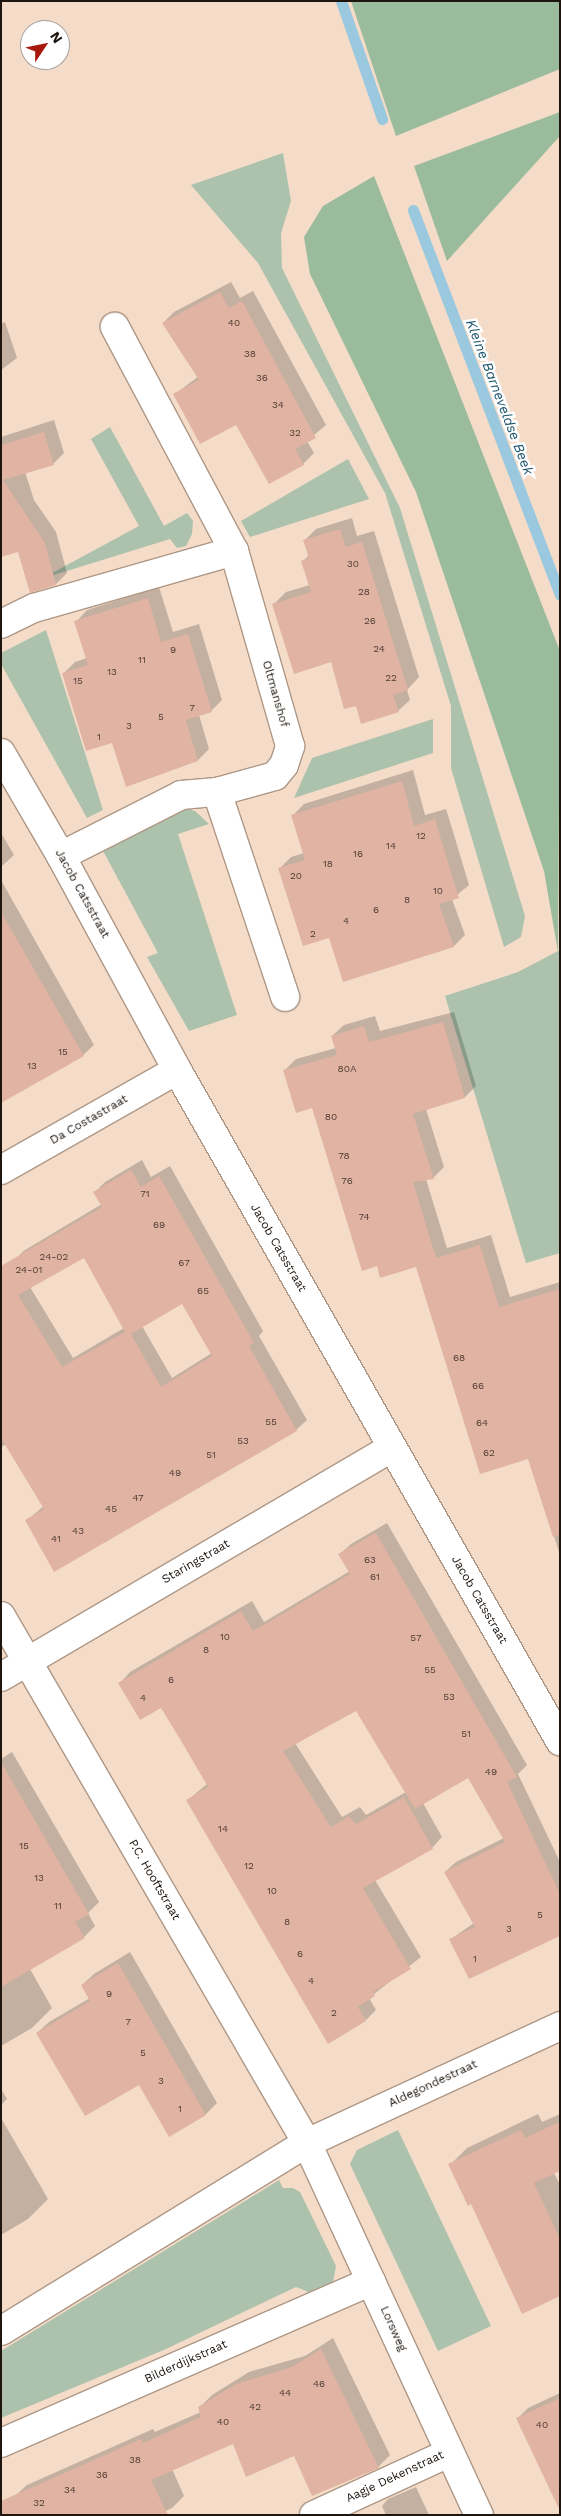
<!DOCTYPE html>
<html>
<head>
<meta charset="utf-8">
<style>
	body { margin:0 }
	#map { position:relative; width:561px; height:2516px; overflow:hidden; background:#f4dcc9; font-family:"Work Sans",sans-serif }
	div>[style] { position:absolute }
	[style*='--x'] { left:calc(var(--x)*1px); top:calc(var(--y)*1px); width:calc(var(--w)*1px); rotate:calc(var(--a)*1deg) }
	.green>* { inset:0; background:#acc2ac }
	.forest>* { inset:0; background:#9bbc9c }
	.shadow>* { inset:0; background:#0003 }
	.stream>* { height:11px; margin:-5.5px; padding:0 5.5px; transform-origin:5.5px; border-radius:5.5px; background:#9ac8df }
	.building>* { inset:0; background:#e0b3a2 }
	.roads { filter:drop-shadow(1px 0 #ae9785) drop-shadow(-1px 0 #ae9785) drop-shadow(0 1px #ae9785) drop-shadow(0 -1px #ae9785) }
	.street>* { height:28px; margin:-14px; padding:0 14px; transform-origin:14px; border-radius:14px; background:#fff }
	span { translate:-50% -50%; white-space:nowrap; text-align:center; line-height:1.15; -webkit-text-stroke:5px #fff; paint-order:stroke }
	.number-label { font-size:10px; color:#4e3c33 }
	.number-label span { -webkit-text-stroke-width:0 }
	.street-label { font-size:12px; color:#1d150e }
	.water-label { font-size:14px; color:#1b546c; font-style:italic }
	.frame { position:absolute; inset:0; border:2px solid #1d150e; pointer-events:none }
	.north { position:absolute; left:20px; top:20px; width:50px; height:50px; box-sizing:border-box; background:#fff; border:1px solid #a5a19f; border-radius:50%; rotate:56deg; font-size:14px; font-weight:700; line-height:20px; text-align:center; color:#1d150e }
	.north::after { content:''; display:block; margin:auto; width:18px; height:22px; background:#a9180d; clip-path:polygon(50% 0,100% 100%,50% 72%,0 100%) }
</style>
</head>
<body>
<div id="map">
	<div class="green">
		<div style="clip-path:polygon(283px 153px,291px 201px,281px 233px,282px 268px,400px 508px,525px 916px,521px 937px,504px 947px,451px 768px,451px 706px,385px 493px,258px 263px,191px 185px)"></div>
		<div style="clip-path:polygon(110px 427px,164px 526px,187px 513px,193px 521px,192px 534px,186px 546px,177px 548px,170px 539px,41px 579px,139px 526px,91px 439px)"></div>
		<div style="clip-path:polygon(348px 459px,369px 499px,250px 537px,241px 521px)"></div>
		<div style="clip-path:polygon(46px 630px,103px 810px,87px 818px,1px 664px,1px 653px)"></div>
		<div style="clip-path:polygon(433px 719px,433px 753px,294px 798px,312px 758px)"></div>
		<div style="clip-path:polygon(185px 808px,195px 811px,209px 824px,178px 834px,237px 1015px,189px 1031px,147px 957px,158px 953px,102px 849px,172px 812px)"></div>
		<div style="clip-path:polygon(560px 950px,560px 1253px,526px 1263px,445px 996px,518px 972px)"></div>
		<div style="clip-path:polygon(398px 2130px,491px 2326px,438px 2351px,350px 2164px,357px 2150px)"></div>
		<div style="clip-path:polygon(279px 2180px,283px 2188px,293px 2188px,300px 2192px,336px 2266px,333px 2282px,311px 2293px,296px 2287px,166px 2349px,1px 2418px,1px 2351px)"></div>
	</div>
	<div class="forest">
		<div style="clip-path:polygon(351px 1px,560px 1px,560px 69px,396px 136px)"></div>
		<div style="clip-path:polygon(560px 112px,560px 136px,447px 261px,414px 166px)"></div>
		<div style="clip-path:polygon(374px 176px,560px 651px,558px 952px,544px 871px,416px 492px,310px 274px,304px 237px,323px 206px)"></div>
	</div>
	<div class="shadow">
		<div style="clip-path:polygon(231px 282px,240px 298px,253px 291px,326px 425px,307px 441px,314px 453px,303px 464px,237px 423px,175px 394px,199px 376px,163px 323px,174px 312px)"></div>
		<div style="clip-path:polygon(5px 322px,17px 358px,1px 370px,1px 324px)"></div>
		<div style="clip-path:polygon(54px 420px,64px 453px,53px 464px,25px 472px,34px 500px,56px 532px,67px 573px,56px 584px,18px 550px,1px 555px,1px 437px)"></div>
		<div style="clip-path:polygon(352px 518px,357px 536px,374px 531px,419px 677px,407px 690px,410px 700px,398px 711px,356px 704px,332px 661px,274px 604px,286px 592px,310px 585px,303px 561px,309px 555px,304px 541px,316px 529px)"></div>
		<div style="clip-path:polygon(159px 587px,173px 632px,199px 624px,222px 700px,211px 711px,199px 715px,209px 749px,198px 760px,113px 741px,64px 673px,75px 662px,87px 658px,76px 622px,87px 610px)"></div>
		<div style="clip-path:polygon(413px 770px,425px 815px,446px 809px,454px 835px,469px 885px,452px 899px,465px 935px,454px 946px,330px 936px,280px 868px,291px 857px,304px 853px,292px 816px,304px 804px)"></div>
		<div style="clip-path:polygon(1px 833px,14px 855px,1px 867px)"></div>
		<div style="clip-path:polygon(1px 880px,94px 1045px,83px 1055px,1px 1102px)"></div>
		<div style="clip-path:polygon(454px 1012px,476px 1086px,465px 1097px,426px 1109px,444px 1167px,433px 1178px,426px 1179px,447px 1248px,491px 1235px,510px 1297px,560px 1282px,560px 1555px,529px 1457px,417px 1266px,378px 1265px,313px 1106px,284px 1071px,296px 1059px,336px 1048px,332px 1036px,344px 1025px,375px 1016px,380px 1031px)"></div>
		<div style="clip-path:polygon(evenodd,142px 1160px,151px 1177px,170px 1166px,263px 1331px,259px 1336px,307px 1420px,296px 1430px,26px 1521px,44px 1506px,6px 1444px,1px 1447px,1px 1287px,14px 1260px,25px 1250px,102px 1204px,95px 1192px,105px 1182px,142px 1160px,85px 1256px,124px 1328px,73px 1358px,30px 1287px,85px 1256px,142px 1160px,183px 1303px,212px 1353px,172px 1378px,142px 1326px,183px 1303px)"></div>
		<div style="clip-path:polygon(evenodd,387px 1523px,527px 1765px,518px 1774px,560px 1862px,560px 1934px,451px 1939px,474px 1923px,445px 1872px,456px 1862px,504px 1838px,469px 1777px,423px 1803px,442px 1837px,432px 1848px,375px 1880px,421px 1957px,369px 1998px,376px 2010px,366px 2020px,188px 1800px,207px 1784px,162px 1706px,120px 1683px,130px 1672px,252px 1601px,264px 1622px,350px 1571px,340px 1554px,351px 1544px,387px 1523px,356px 1710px,406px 1792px,366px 1815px,360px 1807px,342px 1817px,295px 1743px,356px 1710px)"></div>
		<div style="clip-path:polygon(12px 1752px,99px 1902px,88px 1913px,95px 1926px,84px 1937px,30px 1969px,52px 2008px,32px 2028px,1px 2046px,1px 1759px)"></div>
		<div style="clip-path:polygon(130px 1952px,217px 2103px,206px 2114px,169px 2135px,139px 2083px,37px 2033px,49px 2022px,90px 1998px,82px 1985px,94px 1974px)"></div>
		<div style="clip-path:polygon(1px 2089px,7px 2099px,1px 2105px)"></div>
		<div style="clip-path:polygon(538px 2114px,542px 2122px,560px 2114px,560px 2170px,554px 2173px,560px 2185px,560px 2295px,472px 2203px,450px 2165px,467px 2148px)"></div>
		<div style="clip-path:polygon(1px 2118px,48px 2199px,28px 2219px,1px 2235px)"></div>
		<div style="clip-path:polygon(333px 2338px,390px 2455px,378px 2467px,234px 2443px,172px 2469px,184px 2496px,172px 2508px,157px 2515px,15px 2496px,27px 2485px,153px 2429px,155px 2432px,201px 2412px,200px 2407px,212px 2395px,249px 2372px,305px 2356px)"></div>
		<div style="clip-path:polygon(560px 2393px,560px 2508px,518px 2418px,528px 2408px)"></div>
		<div style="clip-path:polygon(416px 2487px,429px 2515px,386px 2515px,382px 2506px,388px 2499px)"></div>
	</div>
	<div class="stream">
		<div style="--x:341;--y:1;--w:125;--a:70.8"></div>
		<div style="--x:413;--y:210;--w:412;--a:69.1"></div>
	</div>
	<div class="building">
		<div style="clip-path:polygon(220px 292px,229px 308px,242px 301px,316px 438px,295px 449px,304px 465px,269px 484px,236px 425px,200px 444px,173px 394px,199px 380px,162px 323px)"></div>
		<div style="clip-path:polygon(44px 432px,54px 465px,3px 480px,45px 543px,56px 585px,30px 593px,18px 552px,1px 557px,1px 445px)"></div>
		<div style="clip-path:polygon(340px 529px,346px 547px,362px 542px,408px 690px,393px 695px,399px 712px,361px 724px,356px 706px,344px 709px,331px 662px,294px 674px,272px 604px,311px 592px,301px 561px,309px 558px,303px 540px)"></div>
		<div style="clip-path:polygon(148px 598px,161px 642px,188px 634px,212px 712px,186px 720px,198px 761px,126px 787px,112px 743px,86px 751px,62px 673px,88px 665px,74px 621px)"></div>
		<div style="clip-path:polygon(402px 781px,414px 826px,435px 819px,443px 846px,459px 898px,439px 904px,454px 947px,343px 982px,329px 938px,303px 946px,278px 868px,305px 860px,291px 815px)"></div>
		<div style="clip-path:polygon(1px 912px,84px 1056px,1px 1103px)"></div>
		<div style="clip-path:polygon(443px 1022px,465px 1098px,413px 1114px,434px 1179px,413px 1182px,436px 1258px,480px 1245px,499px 1307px,560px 1289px,560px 1536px,553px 1537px,528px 1459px,480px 1474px,416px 1267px,380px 1278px,377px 1266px,362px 1271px,312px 1108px,296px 1113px,283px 1070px,337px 1055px,331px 1036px,364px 1026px,369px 1042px)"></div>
		<div style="clip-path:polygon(evenodd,131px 1170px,141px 1187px,159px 1176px,254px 1343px,249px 1346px,297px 1431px,54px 1572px,25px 1520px,44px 1509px,1px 1438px,1px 1266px,102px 1207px,93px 1192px,131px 1170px,84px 1258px,125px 1332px,62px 1367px,18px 1295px,84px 1258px,131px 1170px,182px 1304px,212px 1356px,161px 1387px,131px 1334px,182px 1304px)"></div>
		<div style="clip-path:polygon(376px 1533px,517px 1777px,507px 1782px,560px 1894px,560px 1936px,469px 1979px,449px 1939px,475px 1927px,444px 1872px,505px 1842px,468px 1778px,415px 1809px,356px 1711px,283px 1751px,331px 1827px,349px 1816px,356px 1824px,404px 1797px,433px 1849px,363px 1888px,411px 1969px,373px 1992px,375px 1996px,358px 2007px,366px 2021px,328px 2044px,186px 1800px,208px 1787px,183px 1744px,161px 1708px,140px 1720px,118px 1683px,241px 1611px,253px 1631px,350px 1574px,338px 1554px)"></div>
		<div style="clip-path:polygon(1px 1762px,89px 1914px,75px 1922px,85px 1938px,1px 1987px)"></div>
		<div style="clip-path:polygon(118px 1963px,206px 2115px,169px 2137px,139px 2085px,85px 2116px,36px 2033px,90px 2001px,81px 1985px)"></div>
		<div style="clip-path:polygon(560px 2122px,560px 2171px,534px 2183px,560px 2239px,560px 2296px,522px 2314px,471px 2204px,468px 2206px,448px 2164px,521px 2130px,525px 2138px)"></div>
		<div style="clip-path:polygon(321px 2349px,379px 2468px,312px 2496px,294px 2456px,246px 2477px,233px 2444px,151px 2480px,168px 2515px,1px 2515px,1px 2501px,141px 2439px,143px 2443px,201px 2417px,198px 2407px,236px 2384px,292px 2367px)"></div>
		<div style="clip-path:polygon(560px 2398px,560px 2511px,516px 2418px)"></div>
	</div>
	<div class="roads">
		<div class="street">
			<div style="--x:1;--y:624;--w:37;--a:-26"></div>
			<div style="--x:34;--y:608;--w:208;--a:-15.9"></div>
			<div style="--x:1;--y:753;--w:119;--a:59.8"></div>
			<div style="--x:61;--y:856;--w:243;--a:61.5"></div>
			<div style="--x:177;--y:1070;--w:773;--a:60.28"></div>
			<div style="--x:217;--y:792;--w:216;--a:71.6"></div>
			<div style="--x:61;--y:856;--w:135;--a:-26.9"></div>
			<div style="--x:181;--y:795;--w:36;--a:-5"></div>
			<div style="--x:217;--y:792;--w:60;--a:-15.4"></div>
			<div style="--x:275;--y:776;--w:14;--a:-51"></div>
			<div style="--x:284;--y:765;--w:20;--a:-72"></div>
			<div style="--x:290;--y:746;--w:203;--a:-106"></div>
			<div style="--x:234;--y:551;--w:254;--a:-118"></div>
			<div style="--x:1;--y:1170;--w:202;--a:-29.6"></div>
			<div style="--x:1;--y:1616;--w:609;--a:59.86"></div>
			<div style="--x:307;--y:2143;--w:410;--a:65.2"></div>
			<div style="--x:1;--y:1677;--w:453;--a:-30.4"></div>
			<div style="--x:1;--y:2331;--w:359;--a:-31.6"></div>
			<div style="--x:307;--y:2143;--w:279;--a:-24.8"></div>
			<div style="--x:1;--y:2443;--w:404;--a:-23.6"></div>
			<div style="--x:314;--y:2515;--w:149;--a:-24.7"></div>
		</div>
	</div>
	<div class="number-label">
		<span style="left:234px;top:323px">40</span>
		<span style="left:250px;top:354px">38</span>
		<span style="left:262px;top:378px">36</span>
		<span style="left:278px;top:405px">34</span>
		<span style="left:295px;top:433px">32</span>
		<span style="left:353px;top:564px">30</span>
		<span style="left:364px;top:592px">28</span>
		<span style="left:370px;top:621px">26</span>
		<span style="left:379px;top:649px">24</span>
		<span style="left:173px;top:650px">9</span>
		<span style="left:142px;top:660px">11</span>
		<span style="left:112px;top:672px">13</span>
		<span style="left:391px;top:678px">22</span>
		<span style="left:78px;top:681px">15</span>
		<span style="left:192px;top:708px">7</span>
		<span style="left:161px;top:717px">5</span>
		<span style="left:129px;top:726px">3</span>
		<span style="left:99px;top:737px">1</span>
		<span style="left:421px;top:836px">12</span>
		<span style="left:391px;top:846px">14</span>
		<span style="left:358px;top:854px">16</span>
		<span style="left:328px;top:864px">18</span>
		<span style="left:296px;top:876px">20</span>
		<span style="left:438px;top:891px">10</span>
		<span style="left:407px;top:900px">8</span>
		<span style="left:376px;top:910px">6</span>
		<span style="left:346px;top:921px">4</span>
		<span style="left:313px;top:934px">2</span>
		<span style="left:63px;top:1052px">15</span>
		<span style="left:32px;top:1066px">13</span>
		<span style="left:347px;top:1069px">80A</span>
		<span style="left:331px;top:1117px">80</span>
		<span style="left:344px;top:1156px">78</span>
		<span style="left:347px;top:1181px">76</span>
		<span style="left:145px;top:1194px">71</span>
		<span style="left:364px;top:1217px">74</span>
		<span style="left:159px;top:1225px">69</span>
		<span style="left:54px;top:1257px">24-02</span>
		<span style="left:184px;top:1263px">67</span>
		<span style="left:29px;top:1270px">24-01</span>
		<span style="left:203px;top:1291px">65</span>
		<span style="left:459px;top:1358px">68</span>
		<span style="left:478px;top:1386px">66</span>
		<span style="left:271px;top:1422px">55</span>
		<span style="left:482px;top:1423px">64</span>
		<span style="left:243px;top:1441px">53</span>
		<span style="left:489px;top:1453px">62</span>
		<span style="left:211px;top:1455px">51</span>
		<span style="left:175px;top:1473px">49</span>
		<span style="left:138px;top:1498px">47</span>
		<span style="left:111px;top:1509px">45</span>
		<span style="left:78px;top:1531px">43</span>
		<span style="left:56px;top:1539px">41</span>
		<span style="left:370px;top:1560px">63</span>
		<span style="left:375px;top:1577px">61</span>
		<span style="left:225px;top:1637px">10</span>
		<span style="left:416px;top:1638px">57</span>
		<span style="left:206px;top:1650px">8</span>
		<span style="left:430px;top:1670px">55</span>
		<span style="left:171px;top:1680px">6</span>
		<span style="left:449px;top:1697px">53</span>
		<span style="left:143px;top:1698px">4</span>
		<span style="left:466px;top:1734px">51</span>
		<span style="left:491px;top:1772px">49</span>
		<span style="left:223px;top:1829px">14</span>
		<span style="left:24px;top:1846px">15</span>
		<span style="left:249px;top:1866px">12</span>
		<span style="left:39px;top:1878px">13</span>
		<span style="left:272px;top:1891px">10</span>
		<span style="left:58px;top:1906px">11</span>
		<span style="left:540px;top:1915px">5</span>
		<span style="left:287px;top:1922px">8</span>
		<span style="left:509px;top:1929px">3</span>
		<span style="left:300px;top:1954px">6</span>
		<span style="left:475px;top:1959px">1</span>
		<span style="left:311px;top:1981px">4</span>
		<span style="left:109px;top:1994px">9</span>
		<span style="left:334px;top:2013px">2</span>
		<span style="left:128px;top:2022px">7</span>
		<span style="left:143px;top:2053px">5</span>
		<span style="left:161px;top:2081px">3</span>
		<span style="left:180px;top:2109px">1</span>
		<span style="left:319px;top:2384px">46</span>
		<span style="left:285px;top:2393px">44</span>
		<span style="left:255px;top:2407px">42</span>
		<span style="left:223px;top:2422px">40</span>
		<span style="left:542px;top:2425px">40</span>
		<span style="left:135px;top:2460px">38</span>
		<span style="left:102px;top:2475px">36</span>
		<span style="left:70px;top:2490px">34</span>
		<span style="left:39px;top:2503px">32</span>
	</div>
	<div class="street-label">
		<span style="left:275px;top:694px;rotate:74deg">Oltmanshof</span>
		<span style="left:82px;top:894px;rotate:61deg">Jacob Catsstraat</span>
		<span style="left:89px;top:1120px;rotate:-30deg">Da Costastraat</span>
		<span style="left:278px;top:1248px;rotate:60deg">Jacob Catsstraat</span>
		<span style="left:196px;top:1562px;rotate:-30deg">Staringstraat</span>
		<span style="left:479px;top:1600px;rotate:60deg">Jacob Catsstraat</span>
		<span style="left:154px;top:1880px;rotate:60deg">P.C. Hooftstraat</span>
		<span style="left:433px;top:2084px;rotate:-25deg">Aldegondestraat</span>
		<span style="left:393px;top:2329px;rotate:66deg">Lorsweg</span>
		<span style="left:186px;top:2362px;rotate:-24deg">Bilderdijkstraat</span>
		<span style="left:395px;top:2477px;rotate:-25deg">Aagje Dekenstraat</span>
	</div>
	<div class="water-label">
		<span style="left:500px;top:397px;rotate:69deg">Kleine Barneveldse Beek</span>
	</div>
	<div class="frame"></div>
	<div class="north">N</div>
</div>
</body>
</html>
